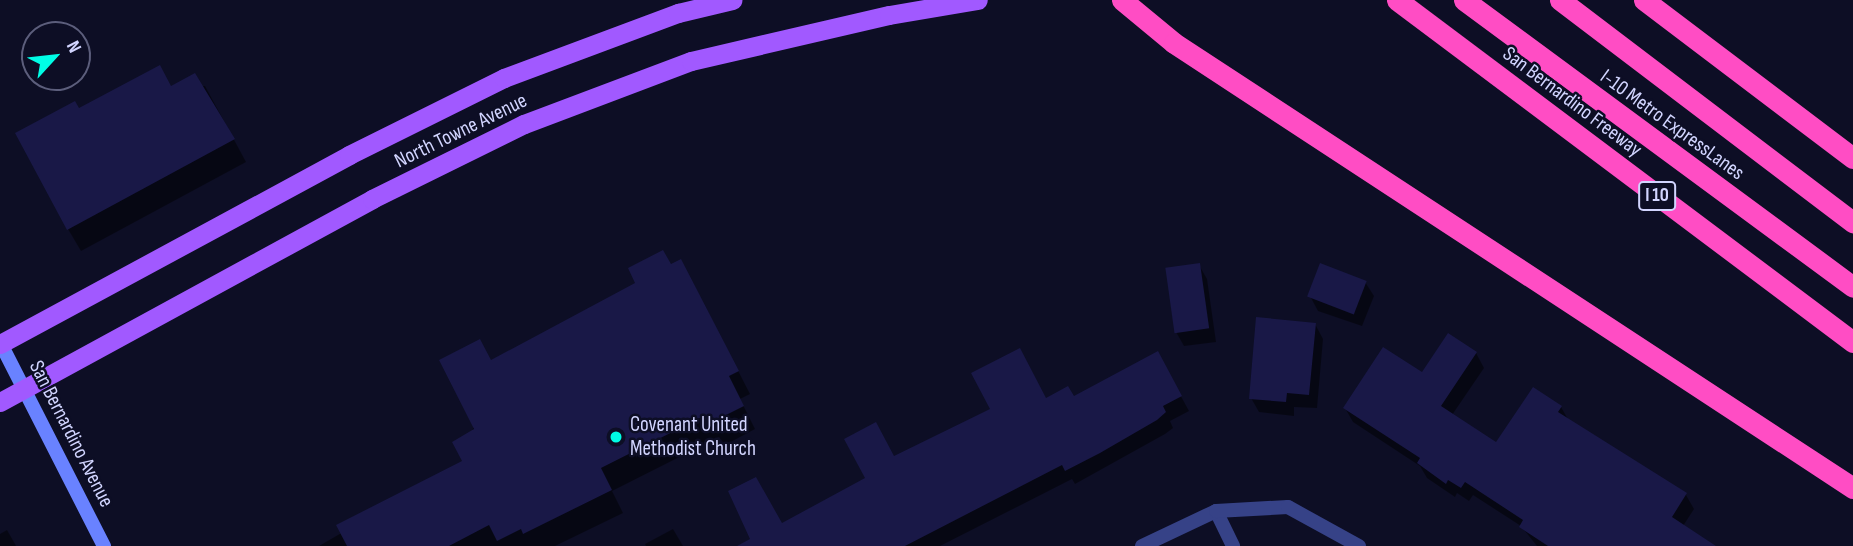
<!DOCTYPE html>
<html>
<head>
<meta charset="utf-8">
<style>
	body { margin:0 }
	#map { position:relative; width:1853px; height:546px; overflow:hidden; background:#0d0e25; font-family:"Sofia Sans Condensed",sans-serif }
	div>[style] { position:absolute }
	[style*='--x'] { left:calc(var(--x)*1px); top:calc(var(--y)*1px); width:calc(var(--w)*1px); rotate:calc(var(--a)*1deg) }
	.shadow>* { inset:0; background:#0007 }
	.building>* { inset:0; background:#191847; transform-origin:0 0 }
	.minor>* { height:14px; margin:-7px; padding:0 7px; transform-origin:7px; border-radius:7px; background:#364287 }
	.secondary>* { height:14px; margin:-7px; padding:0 7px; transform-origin:7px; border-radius:7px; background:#6982ff }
	.primary>* { height:19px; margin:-9.5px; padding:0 9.5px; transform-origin:9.5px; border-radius:9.5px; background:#a159ff }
	.motorway>* { height:21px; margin:-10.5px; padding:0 10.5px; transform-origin:10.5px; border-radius:10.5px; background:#ff4dc4 }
	.dots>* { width:19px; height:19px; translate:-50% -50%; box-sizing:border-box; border:4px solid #0d0e25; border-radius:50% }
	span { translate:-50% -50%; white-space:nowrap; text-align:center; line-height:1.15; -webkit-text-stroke:5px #0d0e25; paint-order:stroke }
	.shield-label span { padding:2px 5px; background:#0d0e25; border:2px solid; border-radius:5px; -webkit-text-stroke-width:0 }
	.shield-label { font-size:19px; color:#d2d5ff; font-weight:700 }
	.street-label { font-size:21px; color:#d2d5ff }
	.poi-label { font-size:21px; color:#d2d5ff }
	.left { translate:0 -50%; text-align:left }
	.north { position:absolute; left:21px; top:21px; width:70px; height:70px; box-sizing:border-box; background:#0d0e25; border:2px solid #5c5e7c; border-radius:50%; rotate:63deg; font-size:19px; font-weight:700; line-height:28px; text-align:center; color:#d2d5ff }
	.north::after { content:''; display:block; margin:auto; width:24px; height:32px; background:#00fde6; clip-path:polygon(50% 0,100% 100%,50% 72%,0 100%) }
</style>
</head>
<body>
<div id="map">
	<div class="shadow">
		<div style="clip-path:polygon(205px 86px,246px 162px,81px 251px,68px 229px,79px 110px,171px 88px)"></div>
		<div style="clip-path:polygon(1199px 265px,1207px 279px,1216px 342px,1184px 346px,1176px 332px)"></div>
		<div style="clip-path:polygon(671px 266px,693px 283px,750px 394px,740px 399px,755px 429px,725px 445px,719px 437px,612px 491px,623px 513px,555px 546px,319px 546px,464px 462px,491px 361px)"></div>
		<div style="clip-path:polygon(1365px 282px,1374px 296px,1362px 326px,1318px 311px,1310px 296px)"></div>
		<div style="clip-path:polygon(1315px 324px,1323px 339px,1317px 408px,1294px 407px,1294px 416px,1259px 412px,1251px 398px)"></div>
		<div style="clip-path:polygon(1449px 335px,1476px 353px,1484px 368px,1452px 415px,1496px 445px,1561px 407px,1569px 421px,1686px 495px,1694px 509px,1683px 526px,1713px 546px,1537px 546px,1521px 526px,1473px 495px,1469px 501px,1457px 493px,1455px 497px,1427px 478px,1420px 466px,1353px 422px,1345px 408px,1422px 375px)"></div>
		<div style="clip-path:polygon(1165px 367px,1189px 411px,1170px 421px,1173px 428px,1165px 434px,1075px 484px,1072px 479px,940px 546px,756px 546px,781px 526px,867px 478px,894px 458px,1046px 400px,1074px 398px)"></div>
		<div style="clip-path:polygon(673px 529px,683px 546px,646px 546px,645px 544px)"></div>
		<div style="clip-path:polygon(7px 530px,15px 544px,16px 546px,0 546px,0 534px)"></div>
	</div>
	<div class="building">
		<div style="clip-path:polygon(160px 65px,171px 86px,195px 73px,235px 139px,67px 230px,15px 133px,75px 101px,79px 108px)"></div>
		<div style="clip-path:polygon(663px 250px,671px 264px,681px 259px,739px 371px,729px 376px,744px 406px,710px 423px,706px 415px,601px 468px,612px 490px,523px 534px,521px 529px,497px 541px,489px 525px,449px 546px,347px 546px,336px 525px,462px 461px,452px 442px,474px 429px,439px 360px,480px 339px,491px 360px,635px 283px,628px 268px)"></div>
		<div style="left:1200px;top:263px;width:66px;height:35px;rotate:82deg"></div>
		<div style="left:1320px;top:263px;width:50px;height:36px;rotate:21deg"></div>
		<div style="clip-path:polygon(1256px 317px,1316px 323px,1309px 395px,1287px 393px,1286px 402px,1249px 399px)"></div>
		<div style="clip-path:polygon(1448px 333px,1477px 352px,1441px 406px,1496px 442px,1533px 387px,1562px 406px,1558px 412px,1687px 493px,1672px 517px,1716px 546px,1548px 546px,1519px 527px,1523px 520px,1465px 482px,1461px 488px,1448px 480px,1446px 484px,1417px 463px,1420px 458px,1343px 408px,1383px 347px,1422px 372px)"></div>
		<div style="clip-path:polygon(1020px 348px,1046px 398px,1068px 386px,1074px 396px,1158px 351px,1182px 396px,1163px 406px,1166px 412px,1157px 420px,1100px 453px,1065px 471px,1062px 465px,905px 546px,737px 546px,750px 539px,728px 491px,756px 477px,782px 523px,865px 478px,844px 439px,876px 422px,894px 456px,990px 409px,971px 373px)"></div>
	</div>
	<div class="minor">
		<div style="--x:1216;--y:511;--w:39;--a:64"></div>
		<div style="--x:1142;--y:546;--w:82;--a:-25.3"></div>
		<div style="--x:1216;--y:511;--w:72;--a:-3.2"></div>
		<div style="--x:1288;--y:507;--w:81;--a:28.8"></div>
	</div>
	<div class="secondary">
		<div style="--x:1;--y:344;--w:227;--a:63"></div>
	</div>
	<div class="primary">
		<div style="--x:0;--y:344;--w:397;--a:-28.4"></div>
		<div style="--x:349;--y:155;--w:173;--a:-26.4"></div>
		<div style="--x:504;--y:78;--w:186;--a:-20.5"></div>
		<div style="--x:678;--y:13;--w:56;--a:-13.5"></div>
		<div style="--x:0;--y:402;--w:424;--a:-28.6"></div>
		<div style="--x:372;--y:199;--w:169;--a:-26.3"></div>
		<div style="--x:524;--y:124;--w:178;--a:-20.7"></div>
		<div style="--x:691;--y:61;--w:203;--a:-13.1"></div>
		<div style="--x:889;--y:15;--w:90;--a:-9.6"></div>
	</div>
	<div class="motorway">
		<div style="--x:1122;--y:0;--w:67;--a:39.6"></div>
		<div style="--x:1174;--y:43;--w:812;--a:33.24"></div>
		<div style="--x:1397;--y:0;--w:570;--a:36.87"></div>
		<div style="--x:1464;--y:0;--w:483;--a:36.4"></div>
		<div style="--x:1560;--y:0;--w:368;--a:37.2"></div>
		<div style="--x:1644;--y:0;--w:262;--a:37.1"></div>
	</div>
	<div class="dots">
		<div style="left:616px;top:437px;background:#00fde6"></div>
	</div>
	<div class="shield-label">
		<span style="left:1657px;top:196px">I 10</span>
	</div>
	<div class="street-label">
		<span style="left:1572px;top:102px;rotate:37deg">San Bernardino Freeway</span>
		<span style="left:1672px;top:125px;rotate:36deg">I-10 Metro ExpressLanes</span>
		<span style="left:461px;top:131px;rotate:-26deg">North Towne Avenue</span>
		<span style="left:71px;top:434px;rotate:63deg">San Bernardino Avenue</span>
	</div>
	<div class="poi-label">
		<span class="left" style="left:630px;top:437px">Covenant United<br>Methodist Church</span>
	</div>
	<div class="north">N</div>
</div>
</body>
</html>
